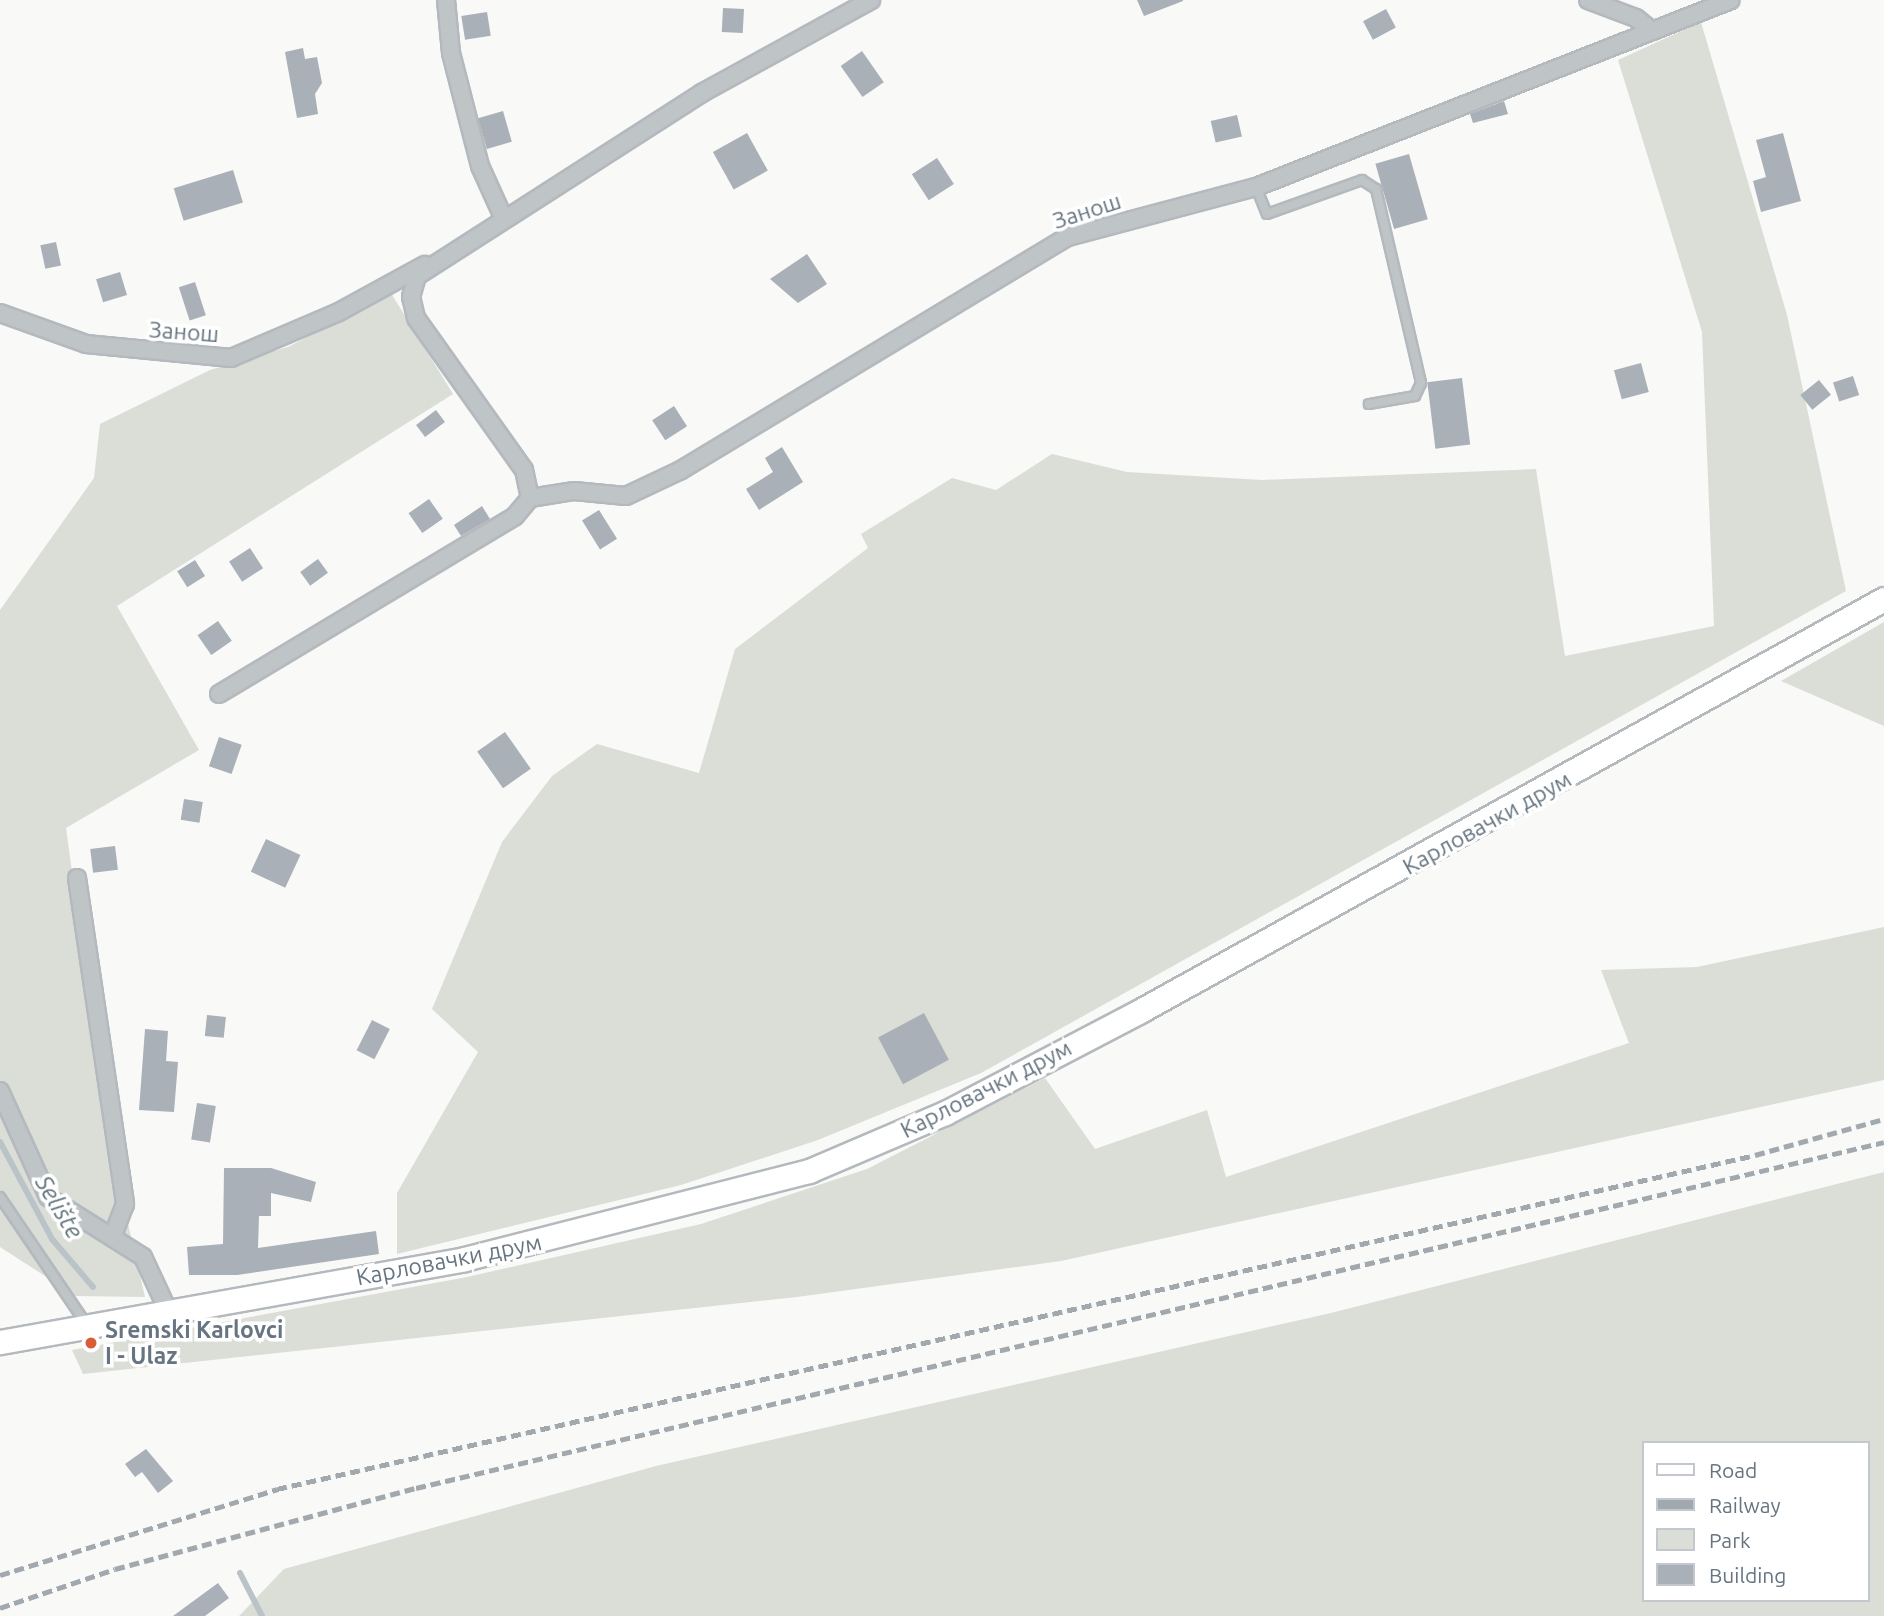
<!DOCTYPE html>
<html>
<head>
<meta charset="utf-8">
<style>
	body { margin:0 }
	#map { position:relative; width:1884px; height:1616px; overflow:hidden; background:#f9f9f8; font-family:Ubuntu,sans-serif }
	div>[style] { position:absolute }
	[style*='--x'] { left:calc(var(--x)*1px); top:calc(var(--y)*1px); width:calc(var(--w)*1px); rotate:calc(var(--a)*1deg) }
	.green>* { inset:0; background:#daded7 }
	.stream>* { height:6px; margin:-3px; padding:0 3px; transform-origin:3px; border-radius:3px; background:#bac4c8 }
	.building>* { inset:0; background:#a9b0b7; transform-origin:0 0 }
	.roads { filter:drop-shadow(2px 0 #b4b9be) drop-shadow(-2px 0 #b4b9be) drop-shadow(0 2px #b4b9be) drop-shadow(0 -2px #b4b9be) }
	.lane>* { height:8px; margin:-4px; padding:0 4px; transform-origin:4px; border-radius:4px; background:#bfc4c7 }
	.street>* { height:16px; margin:-8px; padding:0 8px; transform-origin:8px; border-radius:8px; background:#bfc4c7 }
	.secondary>* { height:23px; margin:-11.5px; padding:0 11.5px; transform-origin:11.5px; border-radius:11.5px; background:#fff }
	.rail>* { height:5px; margin-top:-2.5px; transform-origin:0; background:repeating-linear-gradient(90deg,#a1a8ae 0 10px,transparent 0 15px) }
	.dots>* { width:19px; height:19px; translate:-50% -50%; box-sizing:border-box; border:4px solid #fff; border-radius:50% }
	span { translate:-50% -50%; white-space:nowrap; text-align:center; line-height:1.15; -webkit-text-stroke:7px #fff; paint-order:stroke }
	.street-label { font-size:23px; color:#667581 }
	.poi-label { font-size:23px; color:#667581; font-weight:700 }
	.left { translate:0 -50%; text-align:left }
	.water-label { font-size:24px; color:#61737a; font-style:italic }
	.legend { position:absolute; left:1642px; top:1441px; width:228px; height:161px; box-sizing:border-box; background:#fff; border:2px solid #c2c8cd; margin:0; padding:9px 12px; list-style:none; font-size:21px; color:#667581 }
	.legend li { display:flex; align-items:center; gap:14px; height:35px }
	.legend b { width:35px; border:2px solid #c2c8cd }
</style>
</head>
<body>
<div id="map">
	<div class="green">
		<div style="clip-path:polygon(1701px 22px,1787px 315px,1846px 591px,981px 1073px,818px 1140px,681px 1185px,397px 1254px,397px 1193px,478px 1052px,432px 1009px,502px 842px,552px 776px,597px 744px,699px 773px,735px 649px,868px 548px,861px 534px,952px 478px,996px 490px,1052px 454px,1127px 472px,1262px 480px,1536px 469px,1565px 656px,1714px 626px,1702px 332px,1618px 60px)"></div>
		<div style="clip-path:polygon(391px 293px,453px 394px,117px 606px,199px 750px,66px 828px,109px 1142px,145px 1297px,76px 1296px,0 1247px,0 610px,94px 478px,100px 424px,210px 370px,288px 347px)"></div>
		<div style="clip-path:polygon(1884px 622px,1884px 726px,1781px 681px)"></div>
		<div style="clip-path:polygon(1884px 927px,1884px 1080px,1061px 1261px,797px 1297px,83px 1374px,72px 1350px,467px 1277px,701px 1224px,867px 1169px,1045px 1078px,1095px 1149px,1207px 1110px,1226px 1177px,1629px 1043px,1601px 970px,1697px 967px)"></div>
		<div style="clip-path:polygon(evenodd,1884px 1172px,1884px 1616px,239px 1616px,284px 1569px,656px 1466px,1331px 1313px,1884px 1172px,1644px 1443px,1868px 1443px,1868px 1600px,1644px 1600px,1644px 1443px)"></div>
	</div>
	<div class="stream">
		<div style="--x:0;--y:1142;--w:110;--a:61.8"></div>
		<div style="--x:52;--y:1239;--w:63;--a:49.5"></div>
		<div style="--x:240;--y:1573;--w:48;--a:62.9"></div>
	</div>
	<div class="building">
		<div style="clip-path:polygon(1137px 0,1183px 0,1183px 1px,1144px 16px)"></div>
		<div style="left:723px;top:8px;width:21px;height:24px;rotate:3deg"></div>
		<div style="left:1386px;top:9px;width:21px;height:26px;rotate:62deg"></div>
		<div style="left:487px;top:12px;width:24px;height:26px;rotate:81deg"></div>
		<div style="clip-path:polygon(303px 48px,305px 59px,317px 57px,322px 83px,315px 94px,318px 114px,297px 118px,285px 52px)"></div>
		<div style="left:862px;top:51px;width:38px;height:26px;rotate:55deg"></div>
		<div style="clip-path:polygon(1504px 101px,1508px 114px,1473px 123px,1470px 114px)"></div>
		<div style="left:503px;top:111px;width:32px;height:26px;rotate:74deg"></div>
		<div style="left:1237px;top:115px;width:22px;height:27px;rotate:77deg"></div>
		<div style="left:747px;top:133px;width:43px;height:39px;rotate:61deg"></div>
		<div style="clip-path:polygon(1783px 133px,1801px 201px,1761px 212px,1753px 181px,1766px 177px,1756px 140px)"></div>
		<div style="left:1409px;top:154px;width:68px;height:35px;rotate:74deg"></div>
		<div style="left:937px;top:158px;width:31px;height:30px;rotate:57deg"></div>
		<div style="left:233px;top:170px;width:34px;height:62px;rotate:73deg"></div>
		<div style="left:56px;top:242px;width:24px;height:16px;rotate:78deg"></div>
		<div style="clip-path:polygon(807px 254px,827px 284px,798px 303px,770px 279px)"></div>
		<div style="left:120px;top:272px;width:24px;height:25px;rotate:73deg"></div>
		<div style="left:195px;top:282px;width:35px;height:17px;rotate:72deg"></div>
		<div style="left:1641px;top:363px;width:30px;height:28px;rotate:75deg"></div>
		<div style="left:1853px;top:376px;width:20px;height:21px;rotate:72deg"></div>
		<div style="left:1462px;top:378px;width:67px;height:35px;rotate:83deg"></div>
		<div style="left:1819px;top:380px;width:19px;height:24px;rotate:51deg"></div>
		<div style="left:674px;top:406px;width:24px;height:26px;rotate:57deg"></div>
		<div style="left:436px;top:410px;width:15px;height:25px;rotate:53deg"></div>
		<div style="clip-path:polygon(782px 447px,803px 482px,759px 510px,746px 489px,773px 472px,765px 458px)"></div>
		<div style="left:429px;top:499px;width:24px;height:25px;rotate:55deg"></div>
		<div style="clip-path:polygon(482px 506px,490px 519px,461px 536px,454px 525px)"></div>
		<div style="left:599px;top:510px;width:34px;height:20px;rotate:58deg"></div>
		<div style="left:250px;top:548px;width:24px;height:25px;rotate:57deg"></div>
		<div style="left:318px;top:559px;width:17px;height:22px;rotate:54deg"></div>
		<div style="left:195px;top:560px;width:19px;height:21px;rotate:58deg"></div>
		<div style="left:218px;top:621px;width:24px;height:25px;rotate:55deg"></div>
		<div style="left:505px;top:732px;width:45px;height:34px;rotate:55deg"></div>
		<div style="left:219px;top:737px;width:24px;height:31px;rotate:19deg"></div>
		<div style="left:184px;top:799px;width:19px;height:21px;rotate:9deg"></div>
		<div style="left:266px;top:839px;width:38px;height:36px;rotate:25deg"></div>
		<div style="left:115px;top:846px;width:24px;height:25px;rotate:83deg"></div>
		<div style="left:924px;top:1013px;width:53px;height:52px;rotate:62deg"></div>
		<div style="left:207px;top:1015px;width:19px;height:21px;rotate:6deg"></div>
		<div style="left:372px;top:1020px;width:20px;height:34px;rotate:27deg"></div>
		<div style="clip-path:polygon(145px 1029px,168px 1031px,166px 1061px,178px 1062px,174px 1112px,139px 1110px)"></div>
		<div style="left:197px;top:1103px;width:19px;height:37px;rotate:9deg"></div>
		<div style="clip-path:polygon(224px 1168px,271px 1168px,316px 1182px,311px 1202px,271px 1193px,271px 1216px,259px 1216px,258px 1248px,376px 1231px,379px 1254px,237px 1275px,189px 1275px,187px 1247px,223px 1244px)"></div>
		<div style="clip-path:polygon(146px 1449px,173px 1481px,158px 1493px,142px 1472px,135px 1477px,125px 1464px)"></div>
		<div style="clip-path:polygon(218px 1583px,229px 1598px,205px 1616px,173px 1616px)"></div>
	</div>
	<div class="roads">
		<div class="lane">
			<div style="--x:1256;--y:187;--w:29;--a:68"></div>
			<div style="--x:1267;--y:214;--w:101;--a:-19.7"></div>
			<div style="--x:1362;--y:180;--w:17;--a:33"></div>
			<div style="--x:1376;--y:189;--w:199;--a:76.9"></div>
			<div style="--x:1421;--y:383;--w:14;--a:115"></div>
			<div style="--x:1415;--y:396;--w:47;--a:170.1"></div>
			<div style="--x:0;--y:1197;--w:155;--a:55.8"></div>
		</div>
		<div class="street">
			<div style="--x:446;--y:0;--w:53;--a:84.6"></div>
			<div style="--x:451;--y:53;--w:117;--a:75.6"></div>
			<div style="--x:480;--y:166;--w:56;--a:65.7"></div>
			<div style="--x:1588;--y:0;--w:51;--a:20.6"></div>
			<div style="--x:1636;--y:18;--w:21;--a:39"></div>
			<div style="--x:0;--y:313;--w:91;--a:19.8"></div>
			<div style="--x:86;--y:344;--w:146;--a:5.5"></div>
			<div style="--x:231;--y:358;--w:117;--a:-23.1"></div>
			<div style="--x:339;--y:312;--w:98;--a:-28.7"></div>
			<div style="--x:530;--y:498;--w:45;--a:-9"></div>
			<div style="--x:574;--y:491;--w:52;--a:5.5"></div>
			<div style="--x:626;--y:496;--w:61;--a:-25.3"></div>
			<div style="--x:681;--y:470;--w:452;--a:-31.1"></div>
			<div style="--x:1068;--y:237;--w:195;--a:-14.9"></div>
			<div style="--x:1256;--y:187;--w:510;--a:-21.49"></div>
			<div style="--x:219;--y:694;--w:345;--a:-31"></div>
			<div style="--x:515;--y:516;--w:23;--a:-50"></div>
			<div style="--x:530;--y:498;--w:29;--a:-102"></div>
			<div style="--x:524;--y:470;--w:186;--a:-125.4"></div>
			<div style="--x:416;--y:318;--w:22;--a:-103"></div>
			<div style="--x:411;--y:297;--w:22;--a:-74"></div>
			<div style="--x:417;--y:276;--w:339;--a:-32.7"></div>
			<div style="--x:702;--y:93;--w:193;--a:-28.8"></div>
			<div style="--x:77;--y:878;--w:330;--a:81.6"></div>
			<div style="--x:125;--y:1204;--w:34;--a:111"></div>
			<div style="--x:0;--y:1091;--w:116;--a:65.6"></div>
			<div style="--x:48;--y:1197;--w:112;--a:32.3"></div>
			<div style="--x:143;--y:1257;--w:62;--a:65.1"></div>
		</div>
		<div class="secondary">
			<div style="--x:0;--y:1342;--w:471;--a:-10.1"></div>
			<div style="--x:464;--y:1259;--w:356;--a:-14.3"></div>
			<div style="--x:809;--y:1171;--w:148;--a:-23.1"></div>
			<div style="--x:945;--y:1113;--w:220;--a:-27.6"></div>
			<div style="--x:1140;--y:1011;--w:850;--a:-28.98"></div>
		</div>
	</div>
	<div class="rail">
		<div style="--x:0;--y:1575;--w:290;--a:-17.2"></div>
		<div style="--x:277;--y:1489;--w:1515;--a:-12.73"></div>
		<div style="--x:1755;--y:1155;--w:134;--a:-15.6"></div>
		<div style="--x:0;--y:1608;--w:121;--a:-18.7"></div>
		<div style="--x:115;--y:1569;--w:312;--a:-15.1"></div>
		<div style="--x:416;--y:1488;--w:1508;--a:-13.26"></div>
	</div>
	<div class="dots">
		<div style="left:91px;top:1343px;background:#d95d38"></div>
	</div>
	<div class="street-label">
		<span style="left:1087px;top:211px;rotate:-18deg">Занош</span>
		<span style="left:184px;top:332px;rotate:4deg">Занош</span>
		<span style="left:1487px;top:823px;rotate:-29deg">Карловачки друм</span>
		<span style="left:986px;top:1089px;rotate:-27deg">Карловачки друм</span>
		<span style="left:449px;top:1260px;rotate:-11deg">Карловачки друм</span>
	</div>
	<div class="poi-label">
		<span class="left" style="left:105px;top:1343px">Sremski Karlovci<br>I - Ulaz</span>
	</div>
	<div class="water-label">
		<span style="left:59px;top:1207px;rotate:59deg">Selište</span>
	</div>
	<ul class="legend">
	<li><b style="height:9px;background:#fff"></b>Road</li>
	<li><b style="height:9px;background:#a1a8ae"></b>Railway</li>
	<li><b style="height:19px;background:#daded7"></b>Park</li>
	<li><b style="height:19px;background:#a9b0b7"></b>Building</li>
	</ul>
</div>
</body>
</html>
